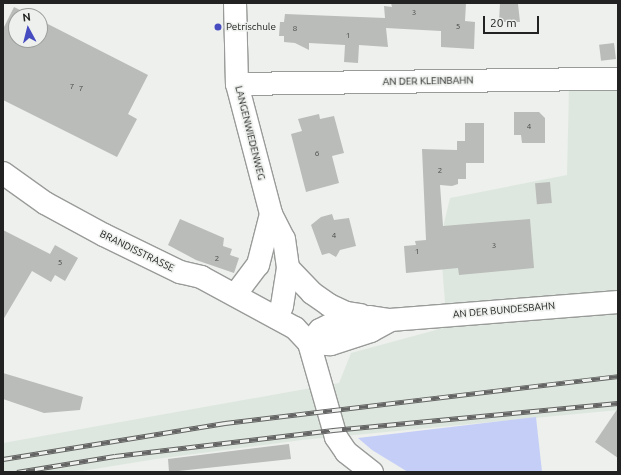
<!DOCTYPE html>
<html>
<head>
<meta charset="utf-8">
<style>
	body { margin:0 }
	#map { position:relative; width:621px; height:475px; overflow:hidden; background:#edf0ed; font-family:Ubuntu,sans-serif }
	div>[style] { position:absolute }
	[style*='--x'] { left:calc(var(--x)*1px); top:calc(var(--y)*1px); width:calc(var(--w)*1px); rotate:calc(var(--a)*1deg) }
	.built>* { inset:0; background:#dee7df }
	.green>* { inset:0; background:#c5cef7 }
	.building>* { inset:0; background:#b9bcb9; transform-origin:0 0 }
	.roads { filter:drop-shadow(1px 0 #999b99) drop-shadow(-1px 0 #999b99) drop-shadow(0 1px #999b99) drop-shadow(0 -1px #999b99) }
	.street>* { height:22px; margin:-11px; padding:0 11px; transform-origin:11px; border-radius:11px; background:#fff }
	.rail>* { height:4.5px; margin-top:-2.25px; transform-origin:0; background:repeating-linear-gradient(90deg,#edf0ed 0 9px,#636463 0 18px); box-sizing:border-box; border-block:1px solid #636463 }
	.dots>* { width:11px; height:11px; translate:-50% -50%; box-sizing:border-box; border:2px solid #edf0ed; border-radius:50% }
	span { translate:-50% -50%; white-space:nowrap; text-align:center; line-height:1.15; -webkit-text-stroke:3px #edf0ed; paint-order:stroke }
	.number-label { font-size:8px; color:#474847 }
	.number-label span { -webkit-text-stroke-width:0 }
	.poi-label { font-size:10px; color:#212221 }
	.left { translate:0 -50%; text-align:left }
	.street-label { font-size:10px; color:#212221 }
	.frame { position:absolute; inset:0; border:4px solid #212221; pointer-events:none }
	.north { position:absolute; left:8px; top:8px; width:40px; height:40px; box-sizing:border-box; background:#edf0ed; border:1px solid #9b9e9b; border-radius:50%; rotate:353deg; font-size:11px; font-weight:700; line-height:16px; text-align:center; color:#212221 }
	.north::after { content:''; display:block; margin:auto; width:14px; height:18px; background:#464bc0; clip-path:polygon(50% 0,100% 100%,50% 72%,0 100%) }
	.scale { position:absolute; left:483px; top:16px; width:56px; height:18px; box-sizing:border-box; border:2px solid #212221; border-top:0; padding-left:5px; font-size:12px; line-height:14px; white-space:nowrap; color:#212221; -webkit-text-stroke:3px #edf0ed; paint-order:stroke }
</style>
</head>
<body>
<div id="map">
	<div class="built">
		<div style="clip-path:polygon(618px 86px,618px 410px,302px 440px,156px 459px,76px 472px,3px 472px,3px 443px,339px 383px,351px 353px,447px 327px,440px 240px,450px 198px,567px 175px,569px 88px)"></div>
	</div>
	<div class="green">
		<div style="clip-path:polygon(536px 417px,542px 472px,408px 472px,372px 450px,358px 438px)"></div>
	</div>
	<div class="building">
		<div style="clip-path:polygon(391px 3px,466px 3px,465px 21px,475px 22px,474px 49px,441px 47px,441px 31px,386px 28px,388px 47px,359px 45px,358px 63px,344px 62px,345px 45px,309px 43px,309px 50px,295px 43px,284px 42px,284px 36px,279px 36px,280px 22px,284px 22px,285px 14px,385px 18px,384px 6px,392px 7px)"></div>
		<div style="clip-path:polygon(500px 3px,518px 4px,520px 22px,499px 22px)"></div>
		<div style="clip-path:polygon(14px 7px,32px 16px,16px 16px,16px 40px,40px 40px,40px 20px,148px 75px,128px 114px,137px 119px,117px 157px,3px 100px,3px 29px)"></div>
		<div style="left:614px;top:43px;width:16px;height:15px;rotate:83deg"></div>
		<div style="clip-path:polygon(514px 112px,539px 112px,545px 118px,545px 143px,522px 143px,521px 135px,514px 135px)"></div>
		<div style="clip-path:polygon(319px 114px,320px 119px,334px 116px,344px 153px,332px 156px,339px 183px,306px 192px,291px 134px,302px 131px,298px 119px)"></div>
		<div style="clip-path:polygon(465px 123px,484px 123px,484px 163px,466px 163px,466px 179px,458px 179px,458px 184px,452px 186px,440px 185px,443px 226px,530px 219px,534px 268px,459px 275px,458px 268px,406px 273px,404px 246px,416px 245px,415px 241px,426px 240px,422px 149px,457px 150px,457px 141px,465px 141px)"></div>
		<div style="left:550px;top:182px;width:21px;height:15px;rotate:85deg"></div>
		<div style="clip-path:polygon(332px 214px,334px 220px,349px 218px,356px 246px,340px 250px,336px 257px,329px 253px,322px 255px,311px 225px,321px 217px)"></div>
		<div style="clip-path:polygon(180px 219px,224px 238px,223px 246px,232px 249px,230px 255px,239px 258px,234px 273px,196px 260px,168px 245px)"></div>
		<div style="clip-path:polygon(3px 230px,50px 254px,55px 245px,78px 258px,65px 281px,55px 275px,51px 282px,32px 271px,3px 320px)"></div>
		<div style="clip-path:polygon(3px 373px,83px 397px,80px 410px,44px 413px,3px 399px)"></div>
		<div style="clip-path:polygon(618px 408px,618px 458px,595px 442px)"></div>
		<div style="clip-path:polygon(289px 444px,291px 459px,169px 472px,168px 459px)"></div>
	</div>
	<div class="roads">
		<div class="street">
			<div style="--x:235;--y:3;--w:81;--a:88.6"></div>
			<div style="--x:237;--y:84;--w:134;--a:75.3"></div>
			<div style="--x:271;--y:214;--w:28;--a:63"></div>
			<div style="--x:284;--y:239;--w:29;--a:82"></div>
			<div style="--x:288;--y:268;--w:38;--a:99"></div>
			<div style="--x:282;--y:306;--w:13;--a:113"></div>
			<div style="--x:237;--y:84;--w:381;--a:-0.8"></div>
			<div style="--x:3;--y:173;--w:52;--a:35.5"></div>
			<div style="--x:45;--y:203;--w:67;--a:28.5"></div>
			<div style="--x:104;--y:235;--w:85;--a:26"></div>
			<div style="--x:180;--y:272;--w:22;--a:13"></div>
			<div style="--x:201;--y:277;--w:107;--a:28.5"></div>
			<div style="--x:295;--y:328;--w:21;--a:47"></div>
			<div style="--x:309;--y:343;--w:98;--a:74"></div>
			<div style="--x:336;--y:437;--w:18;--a:56"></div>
			<div style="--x:346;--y:452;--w:33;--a:38"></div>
			<div style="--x:288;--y:268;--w:35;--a:46"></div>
			<div style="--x:312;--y:293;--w:21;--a:35"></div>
			<div style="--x:329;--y:305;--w:19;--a:25"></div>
			<div style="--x:346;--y:313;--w:15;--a:8"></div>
			<div style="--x:235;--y:295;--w:38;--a:-53"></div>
			<div style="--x:258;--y:265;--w:53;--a:-75.7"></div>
			<div style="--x:309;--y:343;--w:17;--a:-50"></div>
			<div style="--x:320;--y:330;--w:16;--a:-27"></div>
			<div style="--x:334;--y:323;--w:36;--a:-9"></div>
			<div style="--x:370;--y:317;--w:20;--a:9"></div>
			<div style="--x:390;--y:320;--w:229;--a:-4.5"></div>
			<div style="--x:309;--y:343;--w:22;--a:3"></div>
			<div style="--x:331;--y:344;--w:42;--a:-18"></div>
			<div style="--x:371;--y:331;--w:21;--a:-29"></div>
		</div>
	</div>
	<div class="rail">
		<div style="--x:3;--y:459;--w:225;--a:-9.2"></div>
		<div style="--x:225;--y:423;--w:396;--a:-6.8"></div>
		<div style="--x:17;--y:472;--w:99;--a:-9.3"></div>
		<div style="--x:115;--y:456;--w:220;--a:-6.8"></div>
		<div style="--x:333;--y:430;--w:286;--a:-5.4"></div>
	</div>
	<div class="dots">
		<div style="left:218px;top:27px;background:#464bc0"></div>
	</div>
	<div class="number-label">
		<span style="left:414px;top:13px">3</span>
		<span style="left:458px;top:27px">5</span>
		<span style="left:295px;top:29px">8</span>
		<span style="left:348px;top:36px">1</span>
		<span style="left:72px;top:87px">7</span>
		<span style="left:81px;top:89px">7</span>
		<span style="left:529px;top:127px">4</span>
		<span style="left:317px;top:154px">6</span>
		<span style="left:440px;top:171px">2</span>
		<span style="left:334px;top:236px">4</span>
		<span style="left:494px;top:246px">3</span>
		<span style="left:417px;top:252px">1</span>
		<span style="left:217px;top:259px">2</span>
		<span style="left:60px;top:263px">5</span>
	</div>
	<div class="poi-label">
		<span class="left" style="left:226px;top:27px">Petrischule</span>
	</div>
	<div class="street-label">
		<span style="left:428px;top:81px;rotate:-1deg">AN DER KLEINBAHN</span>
		<span style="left:250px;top:133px;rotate:76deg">LANGENWIEDENWEG</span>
		<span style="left:137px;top:251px;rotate:26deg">BRANDISSTRASSE</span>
		<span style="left:504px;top:310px;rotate:-5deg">AN DER BUNDESBAHN</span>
	</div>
	<div class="frame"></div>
	<div class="north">N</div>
	<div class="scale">20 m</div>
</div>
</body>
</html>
